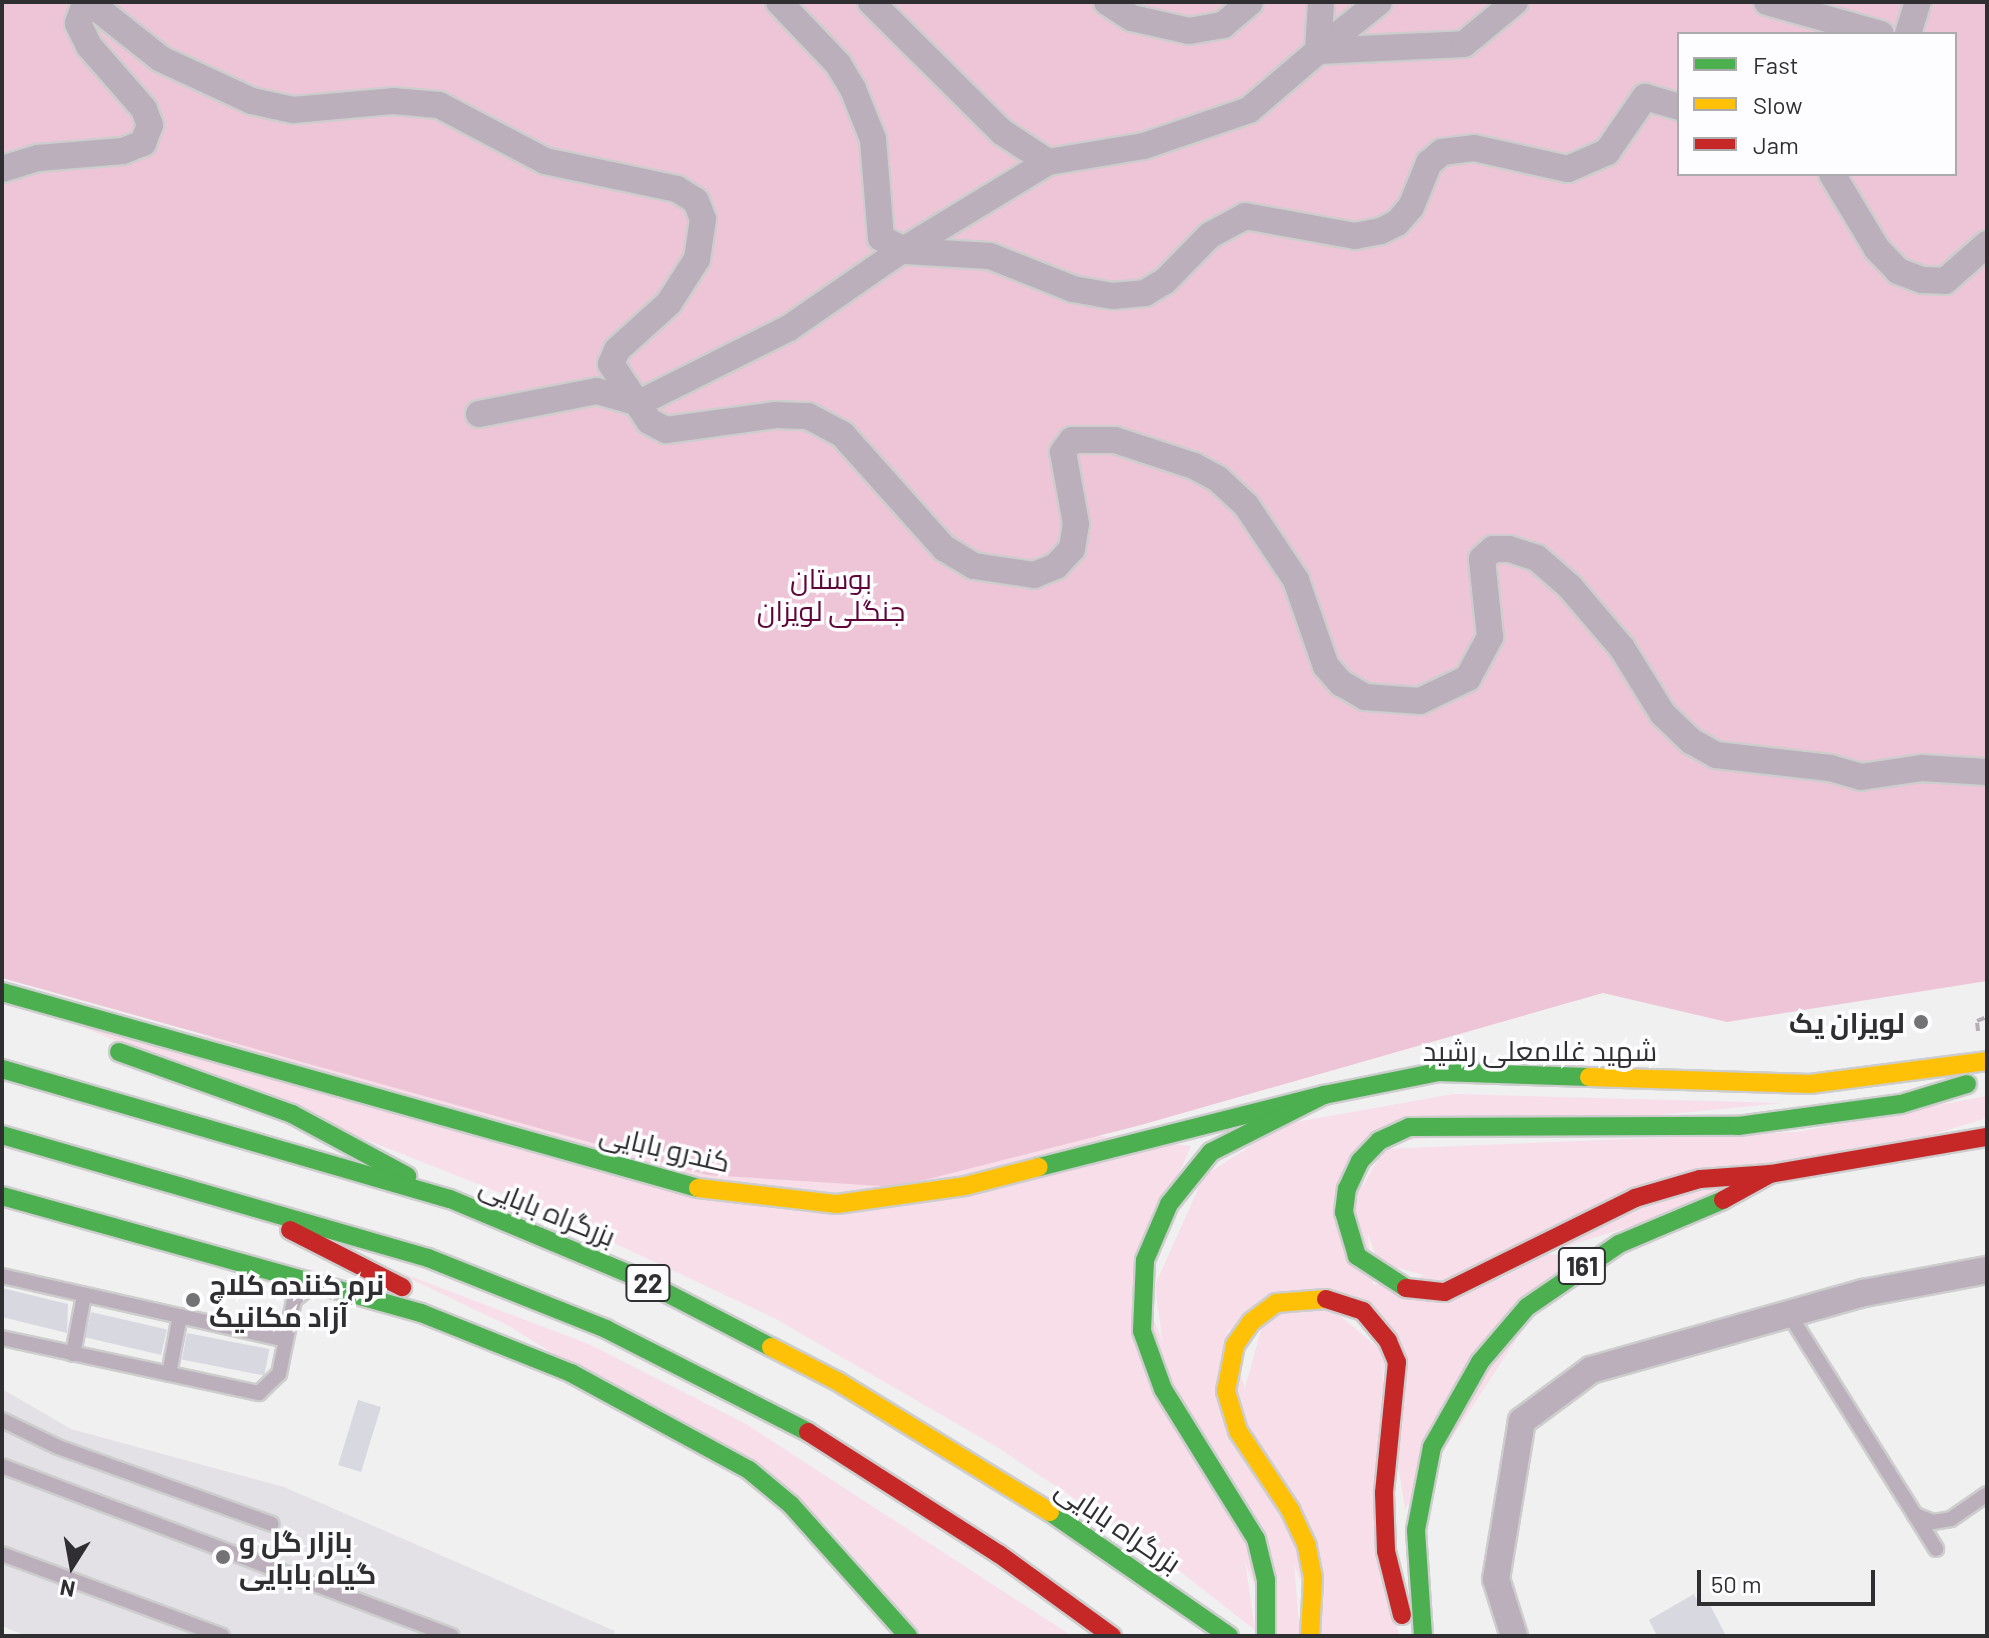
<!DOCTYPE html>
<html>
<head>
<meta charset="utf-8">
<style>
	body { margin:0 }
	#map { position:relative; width:1989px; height:1638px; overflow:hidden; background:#f0f0f1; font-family:Barlow,Cairo,sans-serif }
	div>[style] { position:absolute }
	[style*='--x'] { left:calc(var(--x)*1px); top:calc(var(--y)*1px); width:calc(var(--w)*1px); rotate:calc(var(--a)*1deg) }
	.built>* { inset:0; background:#e3e1e6 }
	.green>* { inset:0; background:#f7dee8 }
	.forest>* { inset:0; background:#eec5d6 }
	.building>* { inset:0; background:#d8d8e1; transform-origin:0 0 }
	.path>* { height:4px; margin-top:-2px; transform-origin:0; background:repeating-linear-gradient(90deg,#b5aeb5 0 8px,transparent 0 12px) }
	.roads { filter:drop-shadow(2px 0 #cdcdce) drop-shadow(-2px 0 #cdcdce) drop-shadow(0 2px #cdcdce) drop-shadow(0 -2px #cdcdce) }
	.lane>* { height:14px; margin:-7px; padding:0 7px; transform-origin:7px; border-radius:7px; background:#baafba }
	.street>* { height:26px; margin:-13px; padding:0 13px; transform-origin:13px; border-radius:13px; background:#baafba }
	.fast>* { height:18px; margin:-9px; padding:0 9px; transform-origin:9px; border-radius:9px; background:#4caf50 }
	.slow>* { height:18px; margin:-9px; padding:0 9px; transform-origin:9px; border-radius:9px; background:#ffc107 }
	.jam>* { height:18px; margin:-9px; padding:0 9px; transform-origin:9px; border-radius:9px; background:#c62828 }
	.dots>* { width:22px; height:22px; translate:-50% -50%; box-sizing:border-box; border:4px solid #fdfdff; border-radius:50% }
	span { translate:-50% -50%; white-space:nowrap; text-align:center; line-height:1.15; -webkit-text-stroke:7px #fdfdff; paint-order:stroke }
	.shield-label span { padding:2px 6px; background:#fdfdff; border:2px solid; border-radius:6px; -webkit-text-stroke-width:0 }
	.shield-label { font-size:26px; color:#2f2e30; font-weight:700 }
	.park-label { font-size:28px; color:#5e0639 }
	.poi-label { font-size:28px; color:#2f2e30; font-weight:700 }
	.right { translate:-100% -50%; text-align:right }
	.left { translate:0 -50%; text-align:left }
	.street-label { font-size:28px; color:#2f2e30 }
	.frame { position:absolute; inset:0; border:4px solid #2f2e30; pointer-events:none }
	.legend { position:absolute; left:1677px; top:32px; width:280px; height:144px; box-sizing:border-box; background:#fdfdff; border:2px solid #abaaac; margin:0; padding:10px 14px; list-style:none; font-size:24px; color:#2f2e30 }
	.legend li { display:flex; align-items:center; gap:16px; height:40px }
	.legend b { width:40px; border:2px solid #abaaac }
	.north { position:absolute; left:32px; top:1526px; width:80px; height:80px; -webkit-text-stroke:6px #fdfdff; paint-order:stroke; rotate:191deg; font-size:22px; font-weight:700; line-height:32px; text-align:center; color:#2f2e30 }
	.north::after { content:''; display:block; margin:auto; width:28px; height:36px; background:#2f2e30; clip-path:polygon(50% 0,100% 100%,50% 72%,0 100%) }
	.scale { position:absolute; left:1697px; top:1570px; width:178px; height:36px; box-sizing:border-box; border:4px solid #2f2e30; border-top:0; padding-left:10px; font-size:24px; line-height:28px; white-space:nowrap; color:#2f2e30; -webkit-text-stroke:6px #fdfdff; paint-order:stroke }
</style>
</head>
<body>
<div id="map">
	<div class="built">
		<div style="clip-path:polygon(2px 1389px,71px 1429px,284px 1487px,615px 1631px,613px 1636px,26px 1636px,2px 1626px)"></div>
	</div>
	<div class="green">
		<div style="clip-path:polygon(64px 1020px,1191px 1146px,1135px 1273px,1242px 1539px,1255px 1630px,1155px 1552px,997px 1447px,774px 1318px,546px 1211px)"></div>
		<div style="clip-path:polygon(1453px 1094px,1783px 1103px,1358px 1145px,1373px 1285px,1544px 1254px,1571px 1256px,1405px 1509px,1373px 1304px,1227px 1331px,1292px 1539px,1300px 1636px,1275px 1636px,1166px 1368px,1155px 1285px,1204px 1176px,1285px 1124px)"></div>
		<div style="clip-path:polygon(1987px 1096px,1987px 1118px,1448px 1282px,1378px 1262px,1355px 1199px,1384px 1149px,1797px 1132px)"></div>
		<div style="clip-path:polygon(386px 1267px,591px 1345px,746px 1424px,1072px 1636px,922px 1636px,824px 1522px,509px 1326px)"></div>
		<div style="clip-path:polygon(1332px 1309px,1382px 1351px,1389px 1606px,1400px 1636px,1320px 1636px,1239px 1409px,1263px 1323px)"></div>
	</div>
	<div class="forest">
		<div style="clip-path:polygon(evenodd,2px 2px,1987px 2px,1987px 981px,1727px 1022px,1603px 993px,1141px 1125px,897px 1187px,707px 1175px,2px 978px,2px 2px,1679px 34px,1955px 34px,1955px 174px,1679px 174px,1679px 34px)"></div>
	</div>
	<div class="building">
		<div style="clip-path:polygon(2px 1288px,68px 1304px,67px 1333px,2px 1317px)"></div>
		<div style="left:91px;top:1312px;width:78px;height:26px;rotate:13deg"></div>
		<div style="left:187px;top:1333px;width:84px;height:27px;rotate:11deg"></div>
		<div style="left:358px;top:1400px;width:24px;height:68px;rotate:17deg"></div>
		<div style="clip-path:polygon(1694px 1594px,1700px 1607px,1709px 1603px,1726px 1636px,1657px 1636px,1649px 1620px)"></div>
	</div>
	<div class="path">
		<div style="--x:1978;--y:1031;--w:10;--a:-96"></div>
		<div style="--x:1977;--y:1021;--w:11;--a:-22"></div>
	</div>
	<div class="roads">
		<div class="lane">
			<div style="--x:2;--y:1276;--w:290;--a:12.7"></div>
			<div style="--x:1789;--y:1314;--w:237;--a:57.9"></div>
			<div style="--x:1915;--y:1515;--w:19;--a:21"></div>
			<div style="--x:1933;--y:1522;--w:18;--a:-9"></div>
			<div style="--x:1951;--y:1519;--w:44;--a:-34.8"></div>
			<div style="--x:2;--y:1338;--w:263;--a:12.1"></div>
			<div style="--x:259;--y:1393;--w:28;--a:-44"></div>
			<div style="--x:279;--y:1374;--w:76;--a:-78.5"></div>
			<div style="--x:294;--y:1300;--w:17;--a:-40"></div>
			<div style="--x:73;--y:1354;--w:60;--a:-79.4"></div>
			<div style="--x:169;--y:1374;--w:59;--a:-79.3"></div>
			<div style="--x:2;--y:1420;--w:62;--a:25.7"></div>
			<div style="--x:58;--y:1447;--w:227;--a:19.8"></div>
			<div style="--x:2;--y:1466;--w:481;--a:20.7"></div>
			<div style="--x:1915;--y:1515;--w:40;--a:58"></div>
			<div style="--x:2;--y:1554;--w:235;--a:20.4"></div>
		</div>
		<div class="street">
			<div style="--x:779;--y:2;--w:86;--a:46.4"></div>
			<div style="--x:838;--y:64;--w:29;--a:59"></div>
			<div style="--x:853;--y:89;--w:54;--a:68.2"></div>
			<div style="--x:873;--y:139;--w:99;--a:85.4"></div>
			<div style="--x:881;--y:238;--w:28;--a:27"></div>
			<div style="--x:906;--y:251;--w:84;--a:3.4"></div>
			<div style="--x:990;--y:256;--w:89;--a:21.7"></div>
			<div style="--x:1073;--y:289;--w:40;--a:10"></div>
			<div style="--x:1112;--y:296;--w:33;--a:-5"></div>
			<div style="--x:1145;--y:293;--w:23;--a:-31"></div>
			<div style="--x:1165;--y:281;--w:64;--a:-45.6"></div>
			<div style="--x:1210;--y:235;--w:40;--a:-28"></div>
			<div style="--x:1245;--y:216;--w:112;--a:10.3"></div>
			<div style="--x:1355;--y:236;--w:26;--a:-11"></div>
			<div style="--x:1381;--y:231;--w:18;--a:-27"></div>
			<div style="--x:1397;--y:223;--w:21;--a:-49"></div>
			<div style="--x:1411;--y:207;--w:48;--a:-67.8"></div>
			<div style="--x:1429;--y:163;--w:17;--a:-40"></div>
			<div style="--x:1442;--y:152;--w:32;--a:-7"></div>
			<div style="--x:1474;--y:148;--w:96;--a:12.6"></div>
			<div style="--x:1568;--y:169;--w:43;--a:-23.6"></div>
			<div style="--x:1607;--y:152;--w:67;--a:-55.4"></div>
			<div style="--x:1645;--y:97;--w:35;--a:16"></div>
			<div style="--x:871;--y:2;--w:185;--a:44.8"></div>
			<div style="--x:1002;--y:132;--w:55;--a:33.1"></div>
			<div style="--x:1107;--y:2;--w:30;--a:33"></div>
			<div style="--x:1132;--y:18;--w:58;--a:12.8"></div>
			<div style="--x:1189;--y:31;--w:35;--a:-10"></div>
			<div style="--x:1223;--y:25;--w:35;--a:-40"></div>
			<div style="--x:1767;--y:2;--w:118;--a:15.7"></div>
			<div style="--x:1908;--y:34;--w:34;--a:-73"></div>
			<div style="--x:1318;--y:51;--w:146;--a:-2.7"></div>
			<div style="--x:1464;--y:44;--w:66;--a:-39.5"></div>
			<div style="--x:1318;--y:51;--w:78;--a:-38.8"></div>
			<div style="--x:2;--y:169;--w:38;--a:-17"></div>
			<div style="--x:38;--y:158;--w:85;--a:-4.7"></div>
			<div style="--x:123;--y:151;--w:22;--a:-22"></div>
			<div style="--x:143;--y:143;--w:19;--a:-69"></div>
			<div style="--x:150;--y:125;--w:17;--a:-111"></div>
			<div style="--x:144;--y:109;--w:84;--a:-131.1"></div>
			<div style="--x:89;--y:46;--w:25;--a:-116"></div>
			<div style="--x:78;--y:23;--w:15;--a:-70"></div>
			<div style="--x:83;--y:9;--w:15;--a:0"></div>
			<div style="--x:98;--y:9;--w:80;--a:38.4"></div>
			<div style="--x:161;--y:59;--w:100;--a:24.8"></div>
			<div style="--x:252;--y:101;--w:42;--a:12.4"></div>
			<div style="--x:293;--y:110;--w:100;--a:-5.1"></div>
			<div style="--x:393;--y:101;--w:46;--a:5"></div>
			<div style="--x:439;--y:105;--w:120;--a:27.8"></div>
			<div style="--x:545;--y:161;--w:135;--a:12"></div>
			<div style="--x:677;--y:189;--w:22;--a:32"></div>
			<div style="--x:696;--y:201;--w:19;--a:69"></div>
			<div style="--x:703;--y:219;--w:40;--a:98.5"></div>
			<div style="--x:697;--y:259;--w:52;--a:122.5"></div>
			<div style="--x:669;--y:303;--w:70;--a:137.9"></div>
			<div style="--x:617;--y:350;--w:15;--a:113"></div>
			<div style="--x:611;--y:364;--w:69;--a:56.3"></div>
			<div style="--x:649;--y:421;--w:19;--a:28"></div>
			<div style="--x:666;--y:430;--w:110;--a:-7.8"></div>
			<div style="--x:775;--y:415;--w:33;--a:2"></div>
			<div style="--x:808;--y:416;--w:40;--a:28"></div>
			<div style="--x:843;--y:435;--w:152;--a:48.2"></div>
			<div style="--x:944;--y:548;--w:35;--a:31"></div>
			<div style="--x:974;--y:566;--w:61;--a:8.5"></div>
			<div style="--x:1034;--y:575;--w:24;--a:-22"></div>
			<div style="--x:1056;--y:566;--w:23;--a:-47"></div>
			<div style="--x:1072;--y:549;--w:25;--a:-81"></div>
			<div style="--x:1076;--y:524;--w:73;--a:-100.2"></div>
			<div style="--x:1063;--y:452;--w:15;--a:-53"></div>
			<div style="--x:1072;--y:440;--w:43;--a:0"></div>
			<div style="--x:1115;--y:440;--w:83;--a:18.2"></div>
			<div style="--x:1194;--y:466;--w:27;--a:28"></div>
			<div style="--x:1218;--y:479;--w:38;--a:43"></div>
			<div style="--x:1246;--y:505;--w:90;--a:56.3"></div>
			<div style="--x:1296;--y:580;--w:91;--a:70.8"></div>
			<div style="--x:1326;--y:666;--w:23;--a:49"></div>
			<div style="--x:1341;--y:683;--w:28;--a:30"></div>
			<div style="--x:1365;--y:697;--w:55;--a:4.2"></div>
			<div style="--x:1420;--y:701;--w:53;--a:-25.6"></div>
			<div style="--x:1468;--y:678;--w:47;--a:-61.8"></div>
			<div style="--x:1490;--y:637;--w:78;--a:-95.9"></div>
			<div style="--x:1482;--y:559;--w:15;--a:-42"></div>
			<div style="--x:1493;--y:549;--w:16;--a:0"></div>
			<div style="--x:1509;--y:549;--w:29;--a:18"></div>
			<div style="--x:1537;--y:558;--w:44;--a:41.3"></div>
			<div style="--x:1570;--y:587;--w:80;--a:49.6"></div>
			<div style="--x:1622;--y:648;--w:78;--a:58.2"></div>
			<div style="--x:1663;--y:714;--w:39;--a:44"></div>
			<div style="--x:1691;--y:741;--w:29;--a:29"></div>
			<div style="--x:1716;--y:755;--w:115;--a:6.5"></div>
			<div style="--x:1830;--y:768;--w:32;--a:16"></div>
			<div style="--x:1861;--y:777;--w:62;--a:-8.4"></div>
			<div style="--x:1922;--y:768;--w:65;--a:3.5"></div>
			<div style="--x:1832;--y:174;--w:87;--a:59"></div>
			<div style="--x:1877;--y:249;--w:30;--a:46"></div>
			<div style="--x:1898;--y:271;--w:25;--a:21"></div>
			<div style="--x:1921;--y:280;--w:24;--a:2"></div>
			<div style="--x:1945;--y:281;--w:56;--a:-41.4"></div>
			<div style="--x:479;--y:414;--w:120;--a:-11"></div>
			<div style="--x:597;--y:391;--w:44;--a:15.9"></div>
			<div style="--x:639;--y:403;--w:168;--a:-26.6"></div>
			<div style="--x:789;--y:328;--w:123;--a:-34.7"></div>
			<div style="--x:890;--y:258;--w:185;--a:-31.3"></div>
			<div style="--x:1048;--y:162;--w:97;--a:-9.5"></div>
			<div style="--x:1144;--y:146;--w:111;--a:-18.9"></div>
			<div style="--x:1249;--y:110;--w:91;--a:-40.5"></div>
			<div style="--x:1318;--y:51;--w:49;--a:-86.5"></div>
			<div style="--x:1514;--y:1636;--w:60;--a:-107.5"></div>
			<div style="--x:1496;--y:1579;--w:160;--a:-80.7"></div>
			<div style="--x:1522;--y:1421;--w:86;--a:-36.5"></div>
			<div style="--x:1591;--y:1370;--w:284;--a:-15.8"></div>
			<div style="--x:1864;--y:1293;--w:125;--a:-10.6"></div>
		</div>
		<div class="fast">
			<div style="--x:2;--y:992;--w:723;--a:15.73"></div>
			<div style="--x:119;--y:1052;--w:184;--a:19.7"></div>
			<div style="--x:292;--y:1114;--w:131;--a:28.3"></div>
			<div style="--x:2;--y:1069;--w:466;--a:16.2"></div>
			<div style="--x:450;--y:1199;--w:197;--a:22.7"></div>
			<div style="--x:632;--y:1275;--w:157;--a:27.4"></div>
			<div style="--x:2;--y:1135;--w:443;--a:16.1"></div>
			<div style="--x:428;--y:1258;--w:192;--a:21.7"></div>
			<div style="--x:606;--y:1329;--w:227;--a:27"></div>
			<div style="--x:1039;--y:1167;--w:294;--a:-14.2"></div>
			<div style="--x:2;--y:1196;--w:435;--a:15.6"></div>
			<div style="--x:421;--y:1313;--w:162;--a:21.8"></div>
			<div style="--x:571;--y:1373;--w:203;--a:28.6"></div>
			<div style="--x:749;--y:1470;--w:55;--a:39.8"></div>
			<div style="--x:791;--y:1505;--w:176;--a:48.2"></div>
			<div style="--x:1406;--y:1288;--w:59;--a:-146.9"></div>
			<div style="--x:1357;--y:1256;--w:46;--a:-106.5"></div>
			<div style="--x:1344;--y:1212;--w:23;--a:-83"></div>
			<div style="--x:1347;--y:1189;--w:31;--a:-65"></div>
			<div style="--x:1360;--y:1161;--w:28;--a:-46"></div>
			<div style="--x:1379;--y:1141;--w:33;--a:-25"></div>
			<div style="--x:1409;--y:1127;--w:329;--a:-0.2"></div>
			<div style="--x:1738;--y:1126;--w:164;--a:-7.7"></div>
			<div style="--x:1901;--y:1104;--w:69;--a:-16.9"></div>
			<div style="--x:1050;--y:1512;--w:218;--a:34.7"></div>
			<div style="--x:1266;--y:1636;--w:56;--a:-90"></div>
			<div style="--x:1266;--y:1580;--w:42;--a:-103.7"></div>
			<div style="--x:1256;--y:1539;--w:176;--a:-121.8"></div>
			<div style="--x:1163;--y:1389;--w:62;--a:-109.9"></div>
			<div style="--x:1142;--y:1331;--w:71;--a:-87.6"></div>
			<div style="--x:1145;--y:1260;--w:61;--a:-66.8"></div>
			<div style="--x:1169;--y:1204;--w:67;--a:-51.1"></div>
			<div style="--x:1211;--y:1152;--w:127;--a:-26.8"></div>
			<div style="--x:1324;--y:1095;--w:116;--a:-11.4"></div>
			<div style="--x:1438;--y:1072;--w:151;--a:1.9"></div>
			<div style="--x:1423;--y:1636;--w:106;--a:-93.8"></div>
			<div style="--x:1416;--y:1530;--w:85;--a:-79.1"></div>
			<div style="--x:1432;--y:1447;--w:98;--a:-60.5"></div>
			<div style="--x:1480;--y:1362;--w:72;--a:-49.5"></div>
			<div style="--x:1527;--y:1307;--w:112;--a:-34.4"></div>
			<div style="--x:1619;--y:1244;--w:113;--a:-22.9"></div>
		</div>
		<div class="slow">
			<div style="--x:1589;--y:1077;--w:221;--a:1.8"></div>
			<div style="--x:1810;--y:1084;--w:178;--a:-7.4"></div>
			<div style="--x:698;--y:1188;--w:140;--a:6.6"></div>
			<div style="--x:837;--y:1204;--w:129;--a:-8"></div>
			<div style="--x:965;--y:1186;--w:76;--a:-14.4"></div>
			<div style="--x:771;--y:1347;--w:74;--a:27.3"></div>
			<div style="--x:837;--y:1381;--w:250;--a:31.6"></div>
			<div style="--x:1310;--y:1636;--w:58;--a:-87"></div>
			<div style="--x:1313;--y:1578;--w:33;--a:-101"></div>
			<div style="--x:1307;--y:1546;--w:38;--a:-115"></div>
			<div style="--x:1291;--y:1511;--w:96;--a:-123.5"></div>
			<div style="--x:1238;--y:1431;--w:42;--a:-106.7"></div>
			<div style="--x:1226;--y:1391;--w:47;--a:-78.9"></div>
			<div style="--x:1235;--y:1345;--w:28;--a:-55"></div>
			<div style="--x:1251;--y:1322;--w:31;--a:-37"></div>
			<div style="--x:1276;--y:1303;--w:50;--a:-4.6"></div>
		</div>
		<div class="jam">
			<div style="--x:1723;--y:1200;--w:54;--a:-29"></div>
			<div style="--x:1770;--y:1174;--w:220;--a:-9.7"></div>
			<div style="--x:290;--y:1230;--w:126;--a:27"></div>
			<div style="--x:1406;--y:1288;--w:39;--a:6"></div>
			<div style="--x:1445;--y:1292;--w:212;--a:-26.3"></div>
			<div style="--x:1635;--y:1198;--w:68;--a:-16.3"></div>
			<div style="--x:1700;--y:1179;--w:70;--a:-4.1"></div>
			<div style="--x:1326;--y:1299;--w:39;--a:18"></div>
			<div style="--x:1363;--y:1311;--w:39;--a:50"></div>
			<div style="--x:1388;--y:1341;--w:23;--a:67"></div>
			<div style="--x:1397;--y:1362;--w:132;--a:95.7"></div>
			<div style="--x:1384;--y:1493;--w:58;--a:88"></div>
			<div style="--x:1386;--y:1551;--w:66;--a:76"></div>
			<div style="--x:808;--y:1432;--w:227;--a:32.6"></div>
			<div style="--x:999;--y:1554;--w:140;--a:36"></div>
		</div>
	</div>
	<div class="dots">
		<div style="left:1921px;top:1022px;background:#737274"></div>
		<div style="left:193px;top:1300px;background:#737274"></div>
		<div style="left:223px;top:1557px;background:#737274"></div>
	</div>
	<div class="shield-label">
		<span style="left:1582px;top:1266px">161</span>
		<span style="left:648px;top:1283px">22</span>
	</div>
	<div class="park-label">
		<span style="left:831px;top:594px">بوستان<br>جنگلی لویزان</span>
	</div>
	<div class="poi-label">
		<span class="right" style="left:1905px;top:1022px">لویزان یک</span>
		<span class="left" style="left:209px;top:1300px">نرم کننده کلاچ<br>آزاد مکانیک</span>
		<span class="left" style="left:239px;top:1557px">بازار گل و<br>گیاه بابایی</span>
	</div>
	<div class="street-label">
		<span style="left:1540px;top:1050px">شهید غلامعلی رشید</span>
		<span style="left:665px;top:1147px;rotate:13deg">کندرو بابایی</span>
		<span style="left:548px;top:1210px;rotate:22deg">بزرگراه بابایی</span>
		<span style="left:1119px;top:1525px;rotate:34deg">بزرگراه بابایی</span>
	</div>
	<div class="frame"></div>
	<ul class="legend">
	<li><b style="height:10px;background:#4caf50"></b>Fast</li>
	<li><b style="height:10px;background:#ffc107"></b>Slow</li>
	<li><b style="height:10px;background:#c62828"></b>Jam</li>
	</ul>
	<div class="north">N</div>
	<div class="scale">50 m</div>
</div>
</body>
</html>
